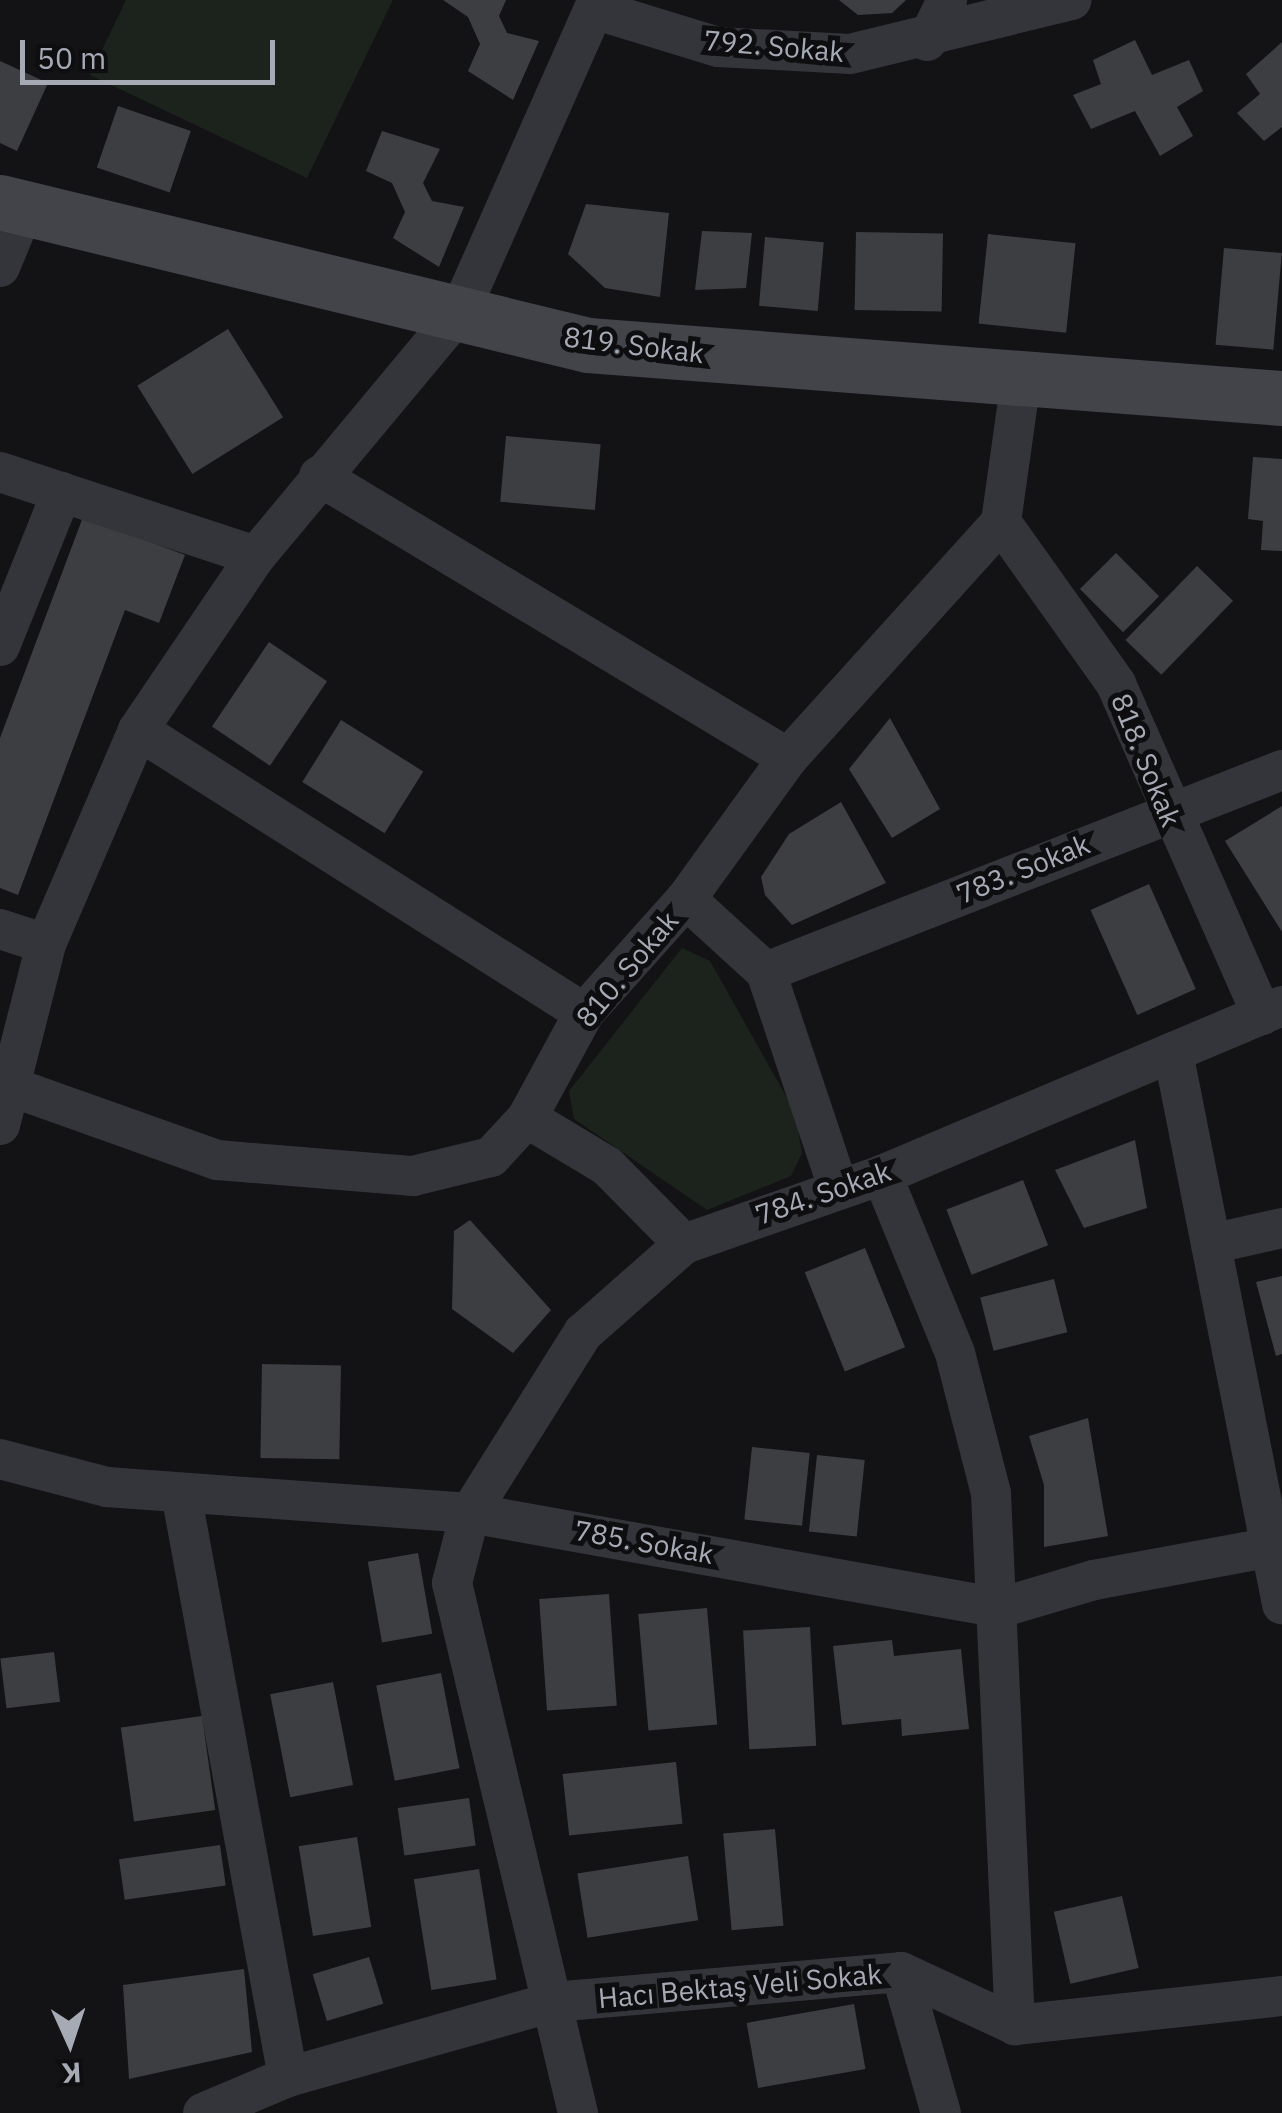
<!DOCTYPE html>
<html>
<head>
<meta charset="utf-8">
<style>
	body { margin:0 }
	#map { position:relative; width:1282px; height:2113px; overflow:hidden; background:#131315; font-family:"IBM Plex Sans",sans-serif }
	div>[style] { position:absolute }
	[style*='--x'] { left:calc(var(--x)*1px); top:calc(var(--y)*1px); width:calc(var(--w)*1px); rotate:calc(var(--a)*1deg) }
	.green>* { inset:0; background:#1b231c }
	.building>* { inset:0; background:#3d3e42; transform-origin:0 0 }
	.street>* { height:40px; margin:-20px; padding:0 20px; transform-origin:20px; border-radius:20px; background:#34353a }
	.secondary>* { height:55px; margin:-27.5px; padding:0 27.5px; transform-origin:27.5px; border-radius:27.5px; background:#42444a }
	span { translate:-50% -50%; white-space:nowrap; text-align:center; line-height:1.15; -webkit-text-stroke:10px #0e0e10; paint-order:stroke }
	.street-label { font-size:28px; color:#a5aab5 }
	.north { position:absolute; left:20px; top:1993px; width:100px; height:100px; -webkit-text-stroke:8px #0e0e10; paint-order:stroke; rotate:177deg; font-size:28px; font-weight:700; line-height:40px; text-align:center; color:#a5aab5 }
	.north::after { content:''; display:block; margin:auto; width:35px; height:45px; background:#a5aab5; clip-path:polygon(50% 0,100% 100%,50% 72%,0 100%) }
	.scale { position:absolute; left:20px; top:40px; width:255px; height:45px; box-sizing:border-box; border:5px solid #a5aab5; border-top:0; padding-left:12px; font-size:30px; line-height:35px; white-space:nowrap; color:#a5aab5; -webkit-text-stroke:8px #0e0e10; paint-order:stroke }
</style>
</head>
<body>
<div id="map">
	<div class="green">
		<div style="clip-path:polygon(126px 0,393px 0,307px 178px,90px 75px)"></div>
		<div style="clip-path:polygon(682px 948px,710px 961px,795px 1112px,802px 1153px,791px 1176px,707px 1210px,574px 1119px,569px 1091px)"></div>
	</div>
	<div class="building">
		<div style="clip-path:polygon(443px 0,506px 0,499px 16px,507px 33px,539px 41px,513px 100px,468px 71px,480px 44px,468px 17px)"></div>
		<div style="clip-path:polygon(839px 0,906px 0,892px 13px,858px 15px)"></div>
		<div style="clip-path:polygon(1135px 40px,1152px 75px,1189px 60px,1203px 91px,1177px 107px,1193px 136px,1160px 156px,1135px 111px,1091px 129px,1073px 95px,1101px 84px,1093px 60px)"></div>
		<div style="clip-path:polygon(1282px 42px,1282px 127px,1264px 141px,1237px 113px,1260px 94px,1246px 74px)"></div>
		<div style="clip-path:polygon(0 61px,48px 83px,17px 151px,0 143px)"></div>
		<div style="left:118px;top:106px;width:77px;height:65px;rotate:19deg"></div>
		<div style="clip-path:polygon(382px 131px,440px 149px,423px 183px,432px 201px,464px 207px,439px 267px,393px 238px,405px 212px,392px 183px,366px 171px)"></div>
		<div style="clip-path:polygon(586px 204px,669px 213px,660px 297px,605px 288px,568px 254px)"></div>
		<div style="clip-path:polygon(702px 231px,752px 233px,746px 288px,695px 290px)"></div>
		<div style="left:856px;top:232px;width:87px;height:78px;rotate:1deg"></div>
		<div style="left:988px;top:234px;width:88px;height:90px;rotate:6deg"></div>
		<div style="left:765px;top:237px;width:59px;height:69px;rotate:5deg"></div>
		<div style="left:1224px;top:248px;width:58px;height:97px;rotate:5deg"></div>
		<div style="left:228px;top:329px;width:104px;height:107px;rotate:58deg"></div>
		<div style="left:506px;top:436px;width:95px;height:66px;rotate:5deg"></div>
		<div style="clip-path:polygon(1253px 457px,1282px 459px,1282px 551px,1261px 550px,1263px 521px,1248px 519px)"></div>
		<div style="clip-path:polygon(83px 517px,185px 555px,159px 623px,125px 610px,18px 895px,0 888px,0 738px)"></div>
		<div style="left:1116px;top:553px;width:61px;height:51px;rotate:45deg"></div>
		<div style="left:1197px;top:566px;width:50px;height:103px;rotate:44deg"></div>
		<div style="left:269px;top:642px;width:70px;height:102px;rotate:34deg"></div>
		<div style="clip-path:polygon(890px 718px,940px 809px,892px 838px,849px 769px)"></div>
		<div style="left:341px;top:720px;width:97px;height:73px;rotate:32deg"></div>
		<div style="clip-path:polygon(841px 802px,886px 883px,792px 925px,765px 895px,761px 877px,789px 834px)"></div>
		<div style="clip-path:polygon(1282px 806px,1282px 932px,1225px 841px)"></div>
		<div style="left:1149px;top:884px;width:115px;height:64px;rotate:66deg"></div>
		<div style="clip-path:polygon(1135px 1140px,1147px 1208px,1084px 1228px,1055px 1170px)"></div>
		<div style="left:1023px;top:1180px;width:70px;height:82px;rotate:69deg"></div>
		<div style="clip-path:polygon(470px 1220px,551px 1310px,513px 1353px,452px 1309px,454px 1231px)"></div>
		<div style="left:865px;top:1248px;width:107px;height:65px;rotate:68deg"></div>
		<div style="clip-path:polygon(1282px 1276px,1282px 1354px,1276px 1356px,1256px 1282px)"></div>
		<div style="left:1054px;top:1279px;width:55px;height:76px;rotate:76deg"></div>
		<div style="left:262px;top:1364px;width:79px;height:94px;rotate:1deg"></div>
		<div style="clip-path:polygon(1088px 1418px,1108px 1536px,1044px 1547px,1044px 1485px,1029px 1436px)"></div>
		<div style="left:752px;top:1447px;width:58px;height:73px;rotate:6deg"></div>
		<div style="left:817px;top:1455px;width:48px;height:77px;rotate:6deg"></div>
		<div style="left:418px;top:1553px;width:82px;height:51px;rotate:80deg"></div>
		<div style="left:609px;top:1594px;width:112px;height:70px;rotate:86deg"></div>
		<div style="left:707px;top:1608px;width:117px;height:69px;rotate:85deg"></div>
		<div style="left:810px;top:1627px;width:119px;height:67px;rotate:87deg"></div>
		<div style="clip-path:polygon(892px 1640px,894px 1656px,961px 1649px,969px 1729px,902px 1736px,901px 1719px,842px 1725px,833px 1646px)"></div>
		<div style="left:54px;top:1652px;width:50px;height:54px;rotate:83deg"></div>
		<div style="left:441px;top:1673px;width:97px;height:66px;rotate:79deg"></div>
		<div style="left:333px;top:1682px;width:105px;height:64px;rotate:79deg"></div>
		<div style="left:202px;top:1716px;width:95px;height:82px;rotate:82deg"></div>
		<div style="left:676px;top:1762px;width:62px;height:114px;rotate:84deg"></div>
		<div style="left:469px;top:1798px;width:48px;height:72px;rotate:82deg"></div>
		<div style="left:775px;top:1829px;width:97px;height:52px;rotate:85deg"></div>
		<div style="left:357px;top:1837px;width:91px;height:59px;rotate:81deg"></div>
		<div style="left:220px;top:1845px;width:41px;height:102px;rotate:82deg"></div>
		<div style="left:688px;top:1856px;width:65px;height:112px;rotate:81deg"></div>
		<div style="left:479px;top:1869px;width:112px;height:66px;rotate:81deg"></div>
		<div style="left:1122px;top:1896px;width:74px;height:70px;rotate:77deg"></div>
		<div style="left:369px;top:1957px;width:49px;height:59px;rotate:73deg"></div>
		<div style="clip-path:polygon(244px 1969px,252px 2052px,129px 2079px,123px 1985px)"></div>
		<div style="left:854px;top:2004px;width:66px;height:109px;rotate:80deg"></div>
	</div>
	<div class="street">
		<div style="--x:594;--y:9;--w:130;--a:17"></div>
		<div style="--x:718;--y:47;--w:132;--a:3"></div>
		<div style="--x:850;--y:54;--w:228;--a:-13.7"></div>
		<div style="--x:927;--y:41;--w:46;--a:-64"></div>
		<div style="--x:0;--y:267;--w:61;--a:-67.7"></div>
		<div style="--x:0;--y:472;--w:269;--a:18.2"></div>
		<div style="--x:319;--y:476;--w:547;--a:31.02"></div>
		<div style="--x:1001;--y:522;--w:199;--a:54.6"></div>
		<div style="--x:1116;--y:684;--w:362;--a:66.2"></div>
		<div style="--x:0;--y:646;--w:166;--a:-68.1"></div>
		<div style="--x:138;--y:730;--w:528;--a:32.4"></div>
		<div style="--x:686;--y:899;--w:108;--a:42.4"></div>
		<div style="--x:766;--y:972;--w:224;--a:71.5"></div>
		<div style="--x:0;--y:929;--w:48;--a:18.1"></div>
		<div style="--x:766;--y:972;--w:554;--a:-21.38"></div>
		<div style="--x:1173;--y:1052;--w:563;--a:78.83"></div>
		<div style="--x:12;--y:1087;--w:218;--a:19.6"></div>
		<div style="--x:217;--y:1160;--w:197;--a:4.7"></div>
		<div style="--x:413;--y:1176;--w:80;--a:-13.7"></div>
		<div style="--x:491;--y:1157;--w:53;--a:-47.3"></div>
		<div style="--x:527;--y:1118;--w:119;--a:-61.5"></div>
		<div style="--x:584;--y:1013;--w:153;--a:-48.2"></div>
		<div style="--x:686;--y:899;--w:174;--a:-54.1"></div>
		<div style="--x:788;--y:758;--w:318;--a:-47.9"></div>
		<div style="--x:1001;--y:522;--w:144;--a:-82"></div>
		<div style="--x:527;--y:1118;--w:93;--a:31"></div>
		<div style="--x:607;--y:1166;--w:110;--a:45.4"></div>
		<div style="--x:0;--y:1125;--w:187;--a:-75.7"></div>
		<div style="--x:46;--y:944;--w:233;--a:-66.7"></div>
		<div style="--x:138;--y:730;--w:210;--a:-55.9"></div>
		<div style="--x:256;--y:556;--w:319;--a:-50.2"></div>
		<div style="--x:460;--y:311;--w:340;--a:-66.1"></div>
		<div style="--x:882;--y:1175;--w:192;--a:67.7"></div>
		<div style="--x:955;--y:1353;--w:145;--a:75.6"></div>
		<div style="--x:991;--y:1493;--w:533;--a:87.42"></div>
		<div style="--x:1211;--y:1244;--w:73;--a:-12.7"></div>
		<div style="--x:0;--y:1459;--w:111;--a:14.7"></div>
		<div style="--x:107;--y:1487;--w:364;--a:4.1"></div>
		<div style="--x:470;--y:1513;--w:538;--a:10.16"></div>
		<div style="--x:1000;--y:1608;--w:98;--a:-16.6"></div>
		<div style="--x:1094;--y:1580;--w:191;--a:-10.5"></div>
		<div style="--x:181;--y:1493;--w:594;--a:79.62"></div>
		<div style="--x:901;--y:1972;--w:147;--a:74.2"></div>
		<div style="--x:203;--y:2113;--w:92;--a:-23"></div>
		<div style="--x:288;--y:2077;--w:275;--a:-15.8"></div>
		<div style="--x:553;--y:2002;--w:349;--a:-4.9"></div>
		<div style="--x:901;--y:1972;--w:126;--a:24.9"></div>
		<div style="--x:1015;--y:2025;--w:269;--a:-6.2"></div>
		<div style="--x:578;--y:2113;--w:545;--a:-103.37"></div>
		<div style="--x:452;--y:1583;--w:72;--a:-75.6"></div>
		<div style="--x:470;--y:1513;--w:213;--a:-57.9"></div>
		<div style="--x:583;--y:1333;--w:135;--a:-41.4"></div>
		<div style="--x:684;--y:1244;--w:210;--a:-19.2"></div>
		<div style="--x:882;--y:1175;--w:434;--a:-22.9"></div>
	</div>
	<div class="secondary">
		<div style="--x:0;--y:202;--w:605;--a:13.67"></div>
		<div style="--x:588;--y:345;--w:696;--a:4.37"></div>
	</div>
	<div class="street-label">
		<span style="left:774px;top:46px;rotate:5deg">792. Sokak</span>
		<span style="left:634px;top:345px;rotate:7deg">819. Sokak</span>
		<span style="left:1146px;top:760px;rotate:68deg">818. Sokak</span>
		<span style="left:1023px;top:869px;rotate:-22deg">783. Sokak</span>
		<span style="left:627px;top:969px;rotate:-50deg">810. Sokak</span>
		<span style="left:823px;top:1193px;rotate:-19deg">784. Sokak</span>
		<span style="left:644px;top:1542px;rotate:10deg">785. Sokak</span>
		<span style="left:740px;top:1986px;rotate:-5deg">Hacı Bektaş Veli Sokak</span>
	</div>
	<div class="north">K</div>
	<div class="scale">50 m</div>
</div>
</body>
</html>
